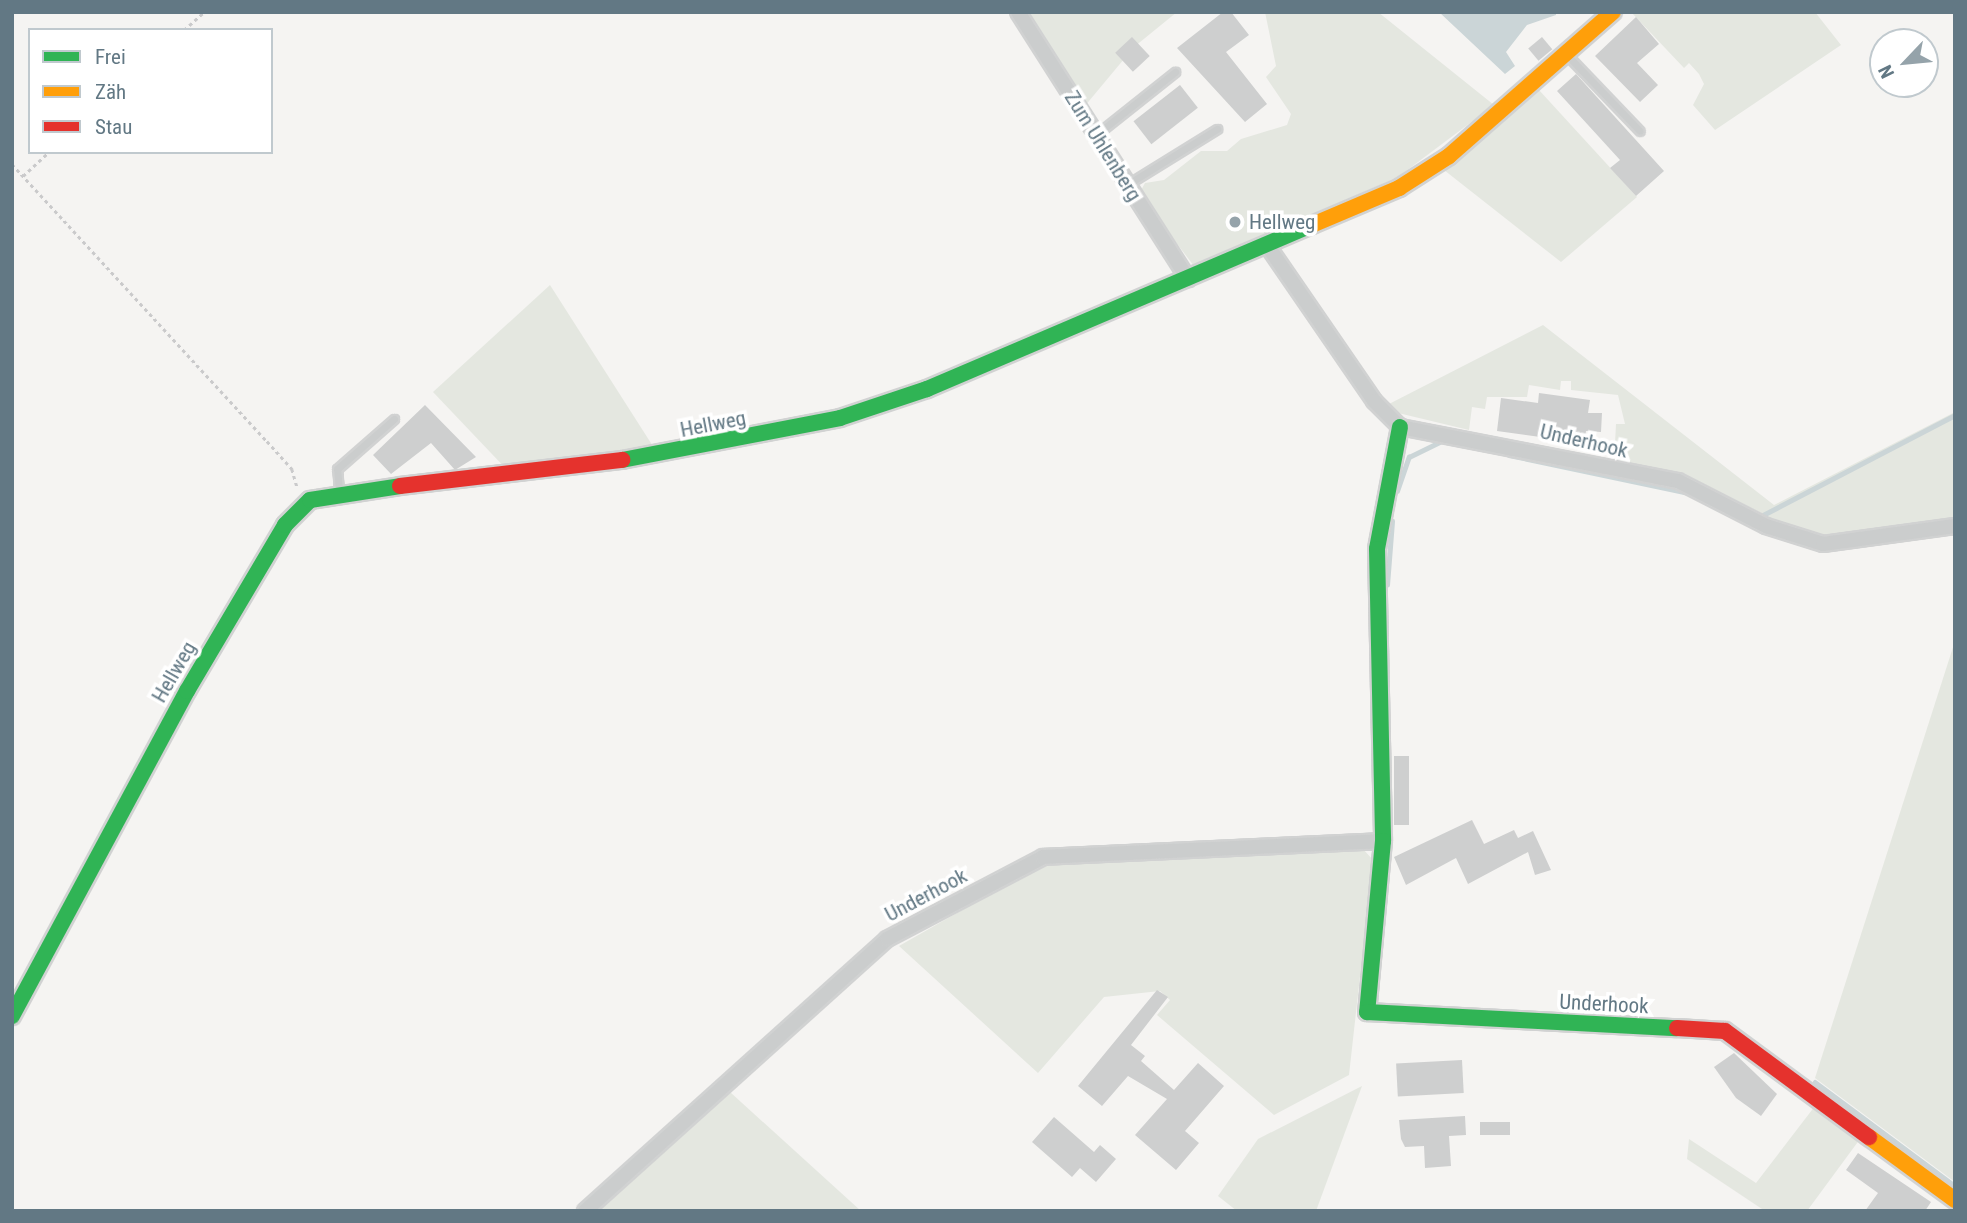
<!DOCTYPE html>
<html>
<head>
<meta charset="utf-8">
<style>
	body { margin:0 }
	#map { position:relative; width:1967px; height:1223px; overflow:hidden; background:#f5f4f2; font-family:"Roboto Condensed",sans-serif }
	div>[style] { position:absolute }
	[style*='--x'] { left:calc(var(--x)*1px); top:calc(var(--y)*1px); width:calc(var(--w)*1px); rotate:calc(var(--a)*1deg) }
	.green>* { inset:0; background:#e4e7e0 }
	.water>* { inset:0; background:#cbd5d7 }
	.stream>* { height:4.5px; margin:-2.25px; padding:0 2.25px; transform-origin:2.25px; border-radius:2.25px; background:#cbd5d7 }
	.building>* { inset:0; background:#cecfcf; transform-origin:0 0 }
	.path>* { height:2.5px; margin-top:-1.25px; transform-origin:0; background:repeating-linear-gradient(90deg,#cacacb 0 3.5px,transparent 0 7px) }
	.roads { filter:drop-shadow(2px 0 #d1d2d2) drop-shadow(-2px 0 #d1d2d2) drop-shadow(0 2px #d1d2d2) drop-shadow(0 -2px #d1d2d2) }
	.lane>* { height:7px; margin:-3.5px; padding:0 3.5px; transform-origin:3.5px; border-radius:3.5px; background:#cbcdcd }
	.street>* { height:14px; margin:-7px; padding:0 7px; transform-origin:7px; border-radius:7px; background:#cbcdcd }
	.fast>* { height:16px; margin:-8px; padding:0 8px; transform-origin:8px; border-radius:8px; background:#30b455 }
	.slow>* { height:16px; margin:-8px; padding:0 8px; transform-origin:8px; border-radius:8px; background:#ff9f0a }
	.jam>* { height:16px; margin:-8px; padding:0 8px; transform-origin:8px; border-radius:8px; background:#e5322d }
	.dots>* { width:19px; height:19px; translate:-50% -50%; box-sizing:border-box; border:4px solid #fff; border-radius:50% }
	span { translate:-50% -50%; white-space:nowrap; text-align:center; line-height:1.15; -webkit-text-stroke:7px #fff; paint-order:stroke }
	.street-label { font-size:21px; color:#627884 }
	.poi-label { font-size:21px; color:#627884 }
	.left { translate:0 -50%; text-align:left }
	.frame { position:absolute; inset:0; border:14px solid #627884; pointer-events:none }
	.legend { position:absolute; left:28px; top:28px; width:245px; height:126px; box-sizing:border-box; background:#fff; border:2px solid #c0c9ce; margin:0; padding:9px 12px; list-style:none; font-size:21px; color:#627884 }
	.legend li { display:flex; align-items:center; gap:14px; height:35px }
	.legend b { width:35px; border:2px solid #c0c9ce }
	.north { position:absolute; left:1869px; top:28px; width:70px; height:70px; box-sizing:border-box; background:#fff; border:2px solid #c0c9ce; border-radius:50%; rotate:244deg; font-size:19px; font-weight:700; line-height:28px; text-align:center; color:#627884 }
	.north::after { content:''; display:block; margin:auto; width:24px; height:32px; background:#95a3aa; clip-path:polygon(50% 0,100% 100%,50% 72%,0 100%) }
</style>
</head>
<body>
<div id="map">
	<div class="green">
		<div style="clip-path:polygon(1024px 12px,1177px 12px,1134px 47px,1084px 107px)"></div>
		<div style="clip-path:polygon(1265px 12px,1378px 12px,1494px 105px,1398px 177px,1194px 266px,1139px 194px,1145px 183px,1164px 180px,1201px 151px,1227px 151px,1241px 139px,1287px 125px,1291px 114px,1266px 77px,1276px 66px)"></div>
		<div style="clip-path:polygon(1631px 12px,1815px 12px,1841px 45px,1715px 130px,1693px 105px,1704px 84px,1699px 74px,1689px 63px,1684px 68px)"></div>
		<div style="clip-path:polygon(1539px 90px,1637px 197px,1561px 262px,1444px 170px)"></div>
		<div style="clip-path:polygon(550px 285px,656px 451px,510px 473px,433px 392px)"></div>
		<div style="clip-path:polygon(1543px 325px,1774px 505px,1955px 412px,1955px 517px,1834px 537px,1787px 526px,1682px 473px,1614px 463px,1616px 424px,1625px 424px,1618px 395px,1571px 390px,1571px 381px,1561px 381px,1560px 390px,1529px 385px,1527px 397px,1487px 397px,1485px 409px,1472px 407px,1469px 430px,1394px 412px,1389px 404px)"></div>
		<div style="clip-path:polygon(1955px 641px,1955px 1182px,1815px 1078px)"></div>
		<div style="clip-path:polygon(1363px 849px,1373px 860px,1349px 1075px,1274px 1115px,1157px 1015px,1170px 1000px,1160px 991px,1104px 997px,1038px 1073px,899px 946px,1045px 863px)"></div>
		<div style="clip-path:polygon(1362px 1086px,1316px 1211px,1237px 1211px,1218px 1196px,1258px 1139px)"></div>
		<div style="clip-path:polygon(730px 1092px,861px 1211px,597px 1211px)"></div>
		<div style="clip-path:polygon(1815px 1106px,1860px 1139px,1807px 1211px,1765px 1211px,1687px 1159px,1689px 1139px,1756px 1183px)"></div>
	</div>
	<div class="water">
		<div style="clip-path:polygon(1439px 12px,1556px 12px,1556px 15px,1527px 25px,1506px 52px,1515px 66px,1505px 74px)"></div>
	</div>
	<div class="stream">
		<div style="--x:1509;--y:455;--w:180;--a:11.9"></div>
		<div style="--x:1397;--y:491;--w:36;--a:-71"></div>
		<div style="--x:1409;--y:457;--w:37;--a:-26"></div>
		<div style="--x:1763;--y:515;--w:216;--a:-27.5"></div>
		<div style="--x:1387;--y:585;--w:64;--a:-85.5"></div>
		<div style="--x:1815;--y:1082;--w:174;--a:36.6"></div>
	</div>
	<div class="building">
		<div style="clip-path:polygon(1223px 12px,1231px 12px,1249px 35px,1226px 52px,1267px 104px,1245px 122px,1177px 48px)"></div>
		<div style="clip-path:polygon(1636px 17px,1659px 44px,1637px 63px,1658px 85px,1640px 102px,1595px 56px)"></div>
		<div style="left:1132px;top:37px;width:26px;height:23px;rotate:47deg"></div>
		<div style="left:1542px;top:37px;width:16px;height:18px;rotate:50deg"></div>
		<div style="clip-path:polygon(1576px 74px,1664px 171px,1636px 196px,1610px 168px,1620px 160px,1557px 91px)"></div>
		<div style="left:1180px;top:85px;width:29px;height:59px;rotate:52deg"></div>
		<div style="clip-path:polygon(1539px 393px,1590px 400px,1588px 413px,1602px 413px,1601px 432px,1586px 431px,1584px 443px,1497px 431px,1501px 398px,1538px 403px)"></div>
		<div style="clip-path:polygon(425px 405px,476px 457px,455px 470px,431px 443px,391px 474px,373px 455px)"></div>
		<div style="left:1394px;top:756px;width:15px;height:69px"></div>
		<div style="clip-path:polygon(1472px 820px,1484px 844px,1514px 830px,1518px 838px,1533px 831px,1551px 870px,1535px 875px,1528px 852px,1468px 884px,1456px 858px,1406px 885px,1394px 857px)"></div>
		<div style="clip-path:polygon(1157px 990px,1168px 997px,1131px 1045px,1145px 1056px,1141px 1061px,1174px 1090px,1198px 1063px,1224px 1086px,1185px 1131px,1199px 1143px,1176px 1170px,1135px 1135px,1167px 1099px,1128px 1076px,1102px 1106px,1078px 1086px)"></div>
		<div style="clip-path:polygon(1734px 1053px,1777px 1094px,1761px 1116px,1736px 1098px,1714px 1067px)"></div>
		<div style="left:1462px;top:1060px;width:33px;height:66px;rotate:87deg"></div>
		<div style="clip-path:polygon(1465px 1116px,1466px 1135px,1449px 1136px,1451px 1166px,1425px 1168px,1424px 1146px,1405px 1147px,1401px 1139px,1399px 1120px)"></div>
		<div style="clip-path:polygon(1054px 1117px,1094px 1152px,1100px 1145px,1116px 1159px,1096px 1182px,1080px 1168px,1072px 1177px,1032px 1142px)"></div>
		<div style="left:1510px;top:1122px;width:13px;height:30px;rotate:90deg"></div>
		<div style="clip-path:polygon(1858px 1153px,1931px 1202px,1925px 1211px,1865px 1211px,1878px 1193px,1846px 1170px)"></div>
	</div>
	<div class="path">
		<div style="--x:184;--y:30;--w:27;--a:-42"></div>
		<div style="--x:12;--y:164;--w:377;--a:47.4"></div>
		<div style="--x:267;--y:441;--w:38;--a:48"></div>
		<div style="--x:292;--y:469;--w:19;--a:74"></div>
		<div style="--x:23;--y:176;--w:35;--a:-43"></div>
	</div>
	<div class="roads">
		<div class="lane">
			<div style="--x:1567;--y:55;--w:105;--a:46.2"></div>
			<div style="--x:1097;--y:134;--w:100;--a:-38.5"></div>
			<div style="--x:1128;--y:184;--w:105;--a:-31.7"></div>
			<div style="--x:339;--y:490;--w:21;--a:-95"></div>
			<div style="--x:337;--y:469;--w:76;--a:-41.3"></div>
		</div>
		<div class="street">
			<div style="--x:1018;--y:12;--w:317;--a:57.5"></div>
			<div style="--x:1269;--y:248;--w:186;--a:55.5"></div>
			<div style="--x:1374;--y:401;--w:37;--a:45"></div>
			<div style="--x:1400;--y:427;--w:283;--a:11"></div>
			<div style="--x:1678;--y:481;--w:99;--a:27.1"></div>
			<div style="--x:1766;--y:526;--w:60;--a:17.5"></div>
			<div style="--x:1823;--y:544;--w:133;--a:-7.8"></div>
			<div style="--x:585;--y:1211;--w:406;--a:-42"></div>
			<div style="--x:887;--y:939;--w:176;--a:-27.7"></div>
			<div style="--x:1043;--y:857;--w:340;--a:-2.7"></div>
		</div>
		<div class="fast">
			<div style="--x:1400;--y:427;--w:124;--a:100.7"></div>
			<div style="--x:1377;--y:549;--w:292;--a:88.8"></div>
			<div style="--x:1383;--y:841;--w:172;--a:95.3"></div>
			<div style="--x:1367;--y:1012;--w:310;--a:3"></div>
			<div style="--x:622;--y:460;--w:222;--a:-10.9"></div>
			<div style="--x:840;--y:418;--w:92;--a:-18.4"></div>
			<div style="--x:927;--y:389;--w:418;--a:-23.1"></div>
			<div style="--x:12;--y:1016;--w:369;--a:-61.7"></div>
			<div style="--x:187;--y:691;--w:193;--a:-59.4"></div>
			<div style="--x:285;--y:525;--w:35;--a:-45"></div>
			<div style="--x:310;--y:500;--w:91;--a:-8.8"></div>
		</div>
		<div class="slow">
			<div style="--x:1312;--y:225;--w:95;--a:-23"></div>
			<div style="--x:1399;--y:188;--w:59;--a:-32.6"></div>
			<div style="--x:1449;--y:156;--w:218;--a:-41.3"></div>
			<div style="--x:1869;--y:1137;--w:107;--a:36.2"></div>
		</div>
		<div class="jam">
			<div style="--x:400;--y:486;--w:224;--a:-6.7"></div>
			<div style="--x:1677;--y:1028;--w:48;--a:3.6"></div>
			<div style="--x:1725;--y:1031;--w:179;--a:36.4"></div>
		</div>
	</div>
	<div class="dots">
		<div style="left:1235px;top:222px;background:#95a3aa"></div>
	</div>
	<div class="street-label">
		<span style="left:1103px;top:146px;rotate:58deg">Zum Uhlenberg</span>
		<span style="left:713px;top:424px;rotate:-11deg">Hellweg</span>
		<span style="left:1584px;top:441px;rotate:13deg">Underhook</span>
		<span style="left:174px;top:672px;rotate:-60deg">Hellweg</span>
		<span style="left:926px;top:895px;rotate:-28deg">Underhook</span>
		<span style="left:1604px;top:1004px;rotate:3deg">Underhook</span>
	</div>
	<div class="poi-label">
		<span class="left" style="left:1249px;top:222px">Hellweg</span>
	</div>
	<div class="frame"></div>
	<ul class="legend">
	<li><b style="height:9px;background:#30b455"></b>Frei</li>
	<li><b style="height:9px;background:#ff9f0a"></b>Zäh</li>
	<li><b style="height:9px;background:#e5322d"></b>Stau</li>
	</ul>
	<div class="north">N</div>
</div>
</body>
</html>
